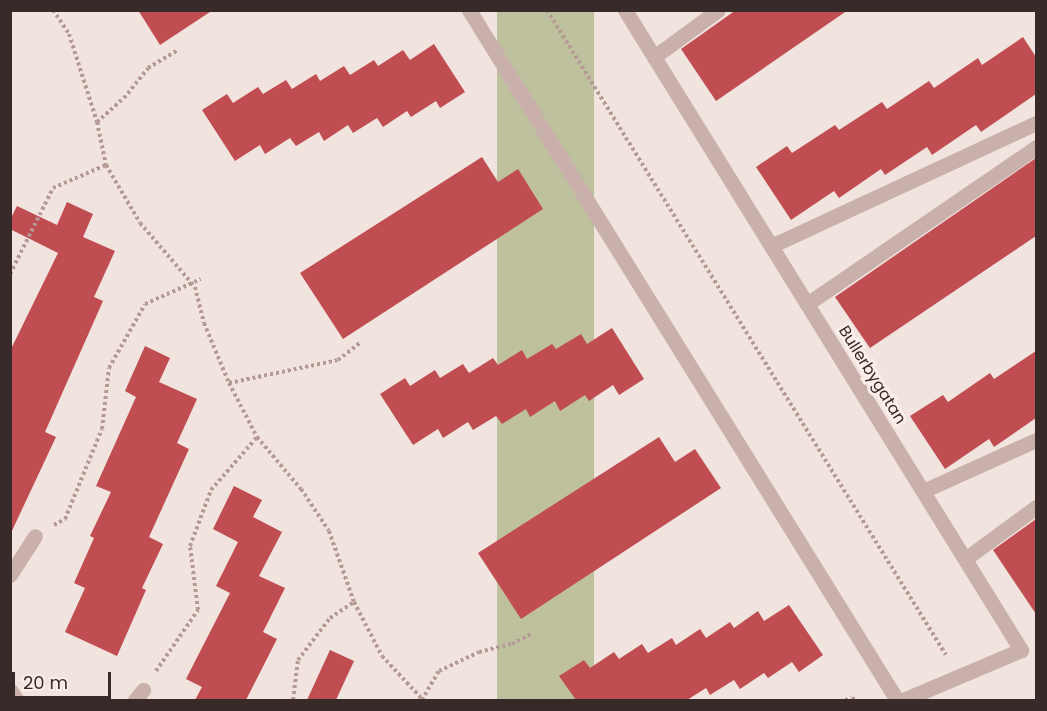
<!DOCTYPE html>
<html>
<head>
<meta charset="utf-8">
<style>
	body { margin:0 }
	#map { position:relative; width:1047px; height:711px; overflow:hidden; background:#f1e3de; font-family:Poppins,sans-serif }
	div>[style] { position:absolute }
	[style*='--x'] { left:calc(var(--x)*1px); top:calc(var(--y)*1px); width:calc(var(--w)*1px); rotate:calc(var(--a)*1deg) }
	.green>* { inset:0; background:#bec09e; transform-origin:0 0 }
	.building>* { inset:0; background:#c04d51 }
	.path>* { height:4px; margin-top:-2px; transform-origin:0; background:repeating-linear-gradient(90deg,#b59994 0 3px,transparent 0 6px) }
	.lane>* { height:15px; margin:-7.5px; padding:0 7.5px; transform-origin:7.5px; border-radius:7.5px; background:#c9b0aa }
	.street>* { height:15px; margin:-7.5px; padding:0 7.5px; transform-origin:7.5px; border-radius:7.5px; background:#c9b0aa }
	span { translate:-50% -50%; white-space:nowrap; text-align:center; line-height:1.15; -webkit-text-stroke:6px #f9eeea; paint-order:stroke }
	.street-label { font-size:16px; color:#372a29 }
	.frame { position:absolute; inset:0; border:12px solid #372a29; pointer-events:none }
	.scale { position:absolute; left:12px; top:672px; width:99px; height:27px; box-sizing:border-box; border:3px solid #372a29; border-top:0; padding-left:8px; font-size:18px; line-height:21px; white-space:nowrap; color:#372a29; -webkit-text-stroke:4px #f9eeea; paint-order:stroke }
</style>
</head>
<body>
<div id="map">
	<div class="green">
		<div style="left:497px;top:11px;width:97px;height:763px"></div>
	</div>
	<div class="building">
		<div style="clip-path:polygon(138px 10px,213px 10px,160px 45px)"></div>
		<div style="clip-path:polygon(736px 10px,848px 10px,716px 101px,681px 49px)"></div>
		<div style="clip-path:polygon(1023px 37px,1036px 57px,1036px 94px,981px 132px,976px 125px,932px 155px,927px 147px,885px 175px,881px 169px,839px 198px,834px 191px,791px 220px,756px 167px,787px 146px,792px 153px,835px 125px,839px 130px,882px 102px,887px 109px,929px 81px,934px 88px,978px 58px,982px 65px)"></div>
		<div style="clip-path:polygon(434px 44px,465px 92px,440px 108px,436px 101px,411px 117px,407px 111px,383px 127px,377px 118px,353px 133px,348px 125px,324px 141px,319px 132px,296px 146px,290px 138px,265px 154px,260px 145px,235px 161px,202px 110px,227px 94px,233px 103px,258px 87px,263px 94px,286px 80px,292px 89px,316px 74px,320px 81px,344px 66px,350px 75px,374px 60px,378px 66px,403px 50px,410px 60px)"></div>
		<div style="clip-path:polygon(482px 157px,498px 182px,518px 169px,543px 209px,343px 339px,300px 273px)"></div>
		<div style="clip-path:polygon(1036px 158px,1036px 236px,870px 348px,835px 297px)"></div>
		<div style="clip-path:polygon(67px 202px,93px 214px,83px 237px,115px 251px,94px 297px,103px 301px,45px 432px,56px 437px,10px 535px,10px 351px,58px 253px,10px 229px,10px 220px,17px 206px,57px 225px)"></div>
		<div style="clip-path:polygon(612px 328px,644px 379px,619px 395px,613px 385px,589px 401px,585px 395px,560px 411px,555px 401px,530px 417px,526px 409px,502px 424px,496px 416px,473px 430px,468px 422px,443px 438px,438px 429px,413px 445px,380px 394px,405px 378px,410px 386px,435px 370px,440px 378px,463px 364px,469px 373px,493px 358px,498px 365px,522px 350px,527px 359px,552px 344px,556px 349px,581px 334px,587px 344px)"></div>
		<div style="clip-path:polygon(145px 346px,170px 358px,159px 382px,197px 399px,177px 443px,189px 449px,149px 537px,163px 544px,142px 588px,146px 590px,117px 656px,65px 632px,85px 588px,74px 583px,94px 538px,90px 536px,111px 492px,96px 486px,136px 397px,125px 391px)"></div>
		<div style="clip-path:polygon(1036px 351px,1036px 418px,994px 447px,989px 439px,945px 469px,910px 416px,943px 395px,948px 402px,990px 373px,994px 379px)"></div>
		<div style="clip-path:polygon(659px 437px,675px 462px,695px 449px,721px 488px,521px 619px,478px 553px)"></div>
		<div style="clip-path:polygon(234px 486px,262px 500px,253px 517px,282px 532px,259px 576px,285px 588px,263px 632px,277px 639px,246px 700px,195px 700px,202px 687px,186px 679px,230px 593px,216px 586px,238px 542px,213px 529px)"></div>
		<div style="clip-path:polygon(1036px 519px,1036px 614px,993px 550px)"></div>
		<div style="clip-path:polygon(789px 605px,823px 655px,799px 672px,792px 662px,768px 678px,764px 673px,740px 689px,734px 680px,710px 695px,706px 688px,687px 700px,576px 700px,559px 676px,584px 660px,590px 668px,614px 652px,619px 659px,642px 644px,648px 653px,672px 638px,676px 645px,700px 629px,706px 638px,730px 622px,734px 628px,758px 611px,764px 621px)"></div>
		<div style="clip-path:polygon(330px 650px,354px 661px,336px 700px,307px 700px)"></div>
	</div>
	<div class="path">
		<div style="--x:53;--y:10;--w:29;--a:56"></div>
		<div style="--x:69;--y:34;--w:92;--a:72.3"></div>
		<div style="--x:97;--y:122;--w:44;--a:78.2"></div>
		<div style="--x:106;--y:165;--w:67;--a:59.6"></div>
		<div style="--x:140;--y:223;--w:84;--a:49.3"></div>
		<div style="--x:195;--y:287;--w:37;--a:76"></div>
		<div style="--x:204;--y:323;--w:65;--a:67.4"></div>
		<div style="--x:229;--y:383;--w:61;--a:62.6"></div>
		<div style="--x:257;--y:437;--w:68;--a:49.8"></div>
		<div style="--x:301;--y:489;--w:50;--a:56.3"></div>
		<div style="--x:329;--y:531;--w:75;--a:70.6"></div>
		<div style="--x:354;--y:602;--w:61;--a:62.6"></div>
		<div style="--x:382;--y:656;--w:60;--a:47"></div>
		<div style="--x:547;--y:10;--w:758;--a:58.26"></div>
		<div style="--x:97;--y:122;--w:36;--a:-42"></div>
		<div style="--x:124;--y:98;--w:38;--a:-51"></div>
		<div style="--x:148;--y:68;--w:35;--a:-31"></div>
		<div style="--x:10;--y:274;--w:96;--a:-63.4"></div>
		<div style="--x:53;--y:188;--w:58;--a:-23.5"></div>
		<div style="--x:229;--y:383;--w:111;--a:-11.9"></div>
		<div style="--x:338;--y:360;--w:29;--a:-38"></div>
		<div style="--x:54;--y:525;--w:13;--a:-29"></div>
		<div style="--x:65;--y:519;--w:97;--a:-67.7"></div>
		<div style="--x:102;--y:429;--w:61;--a:-83.5"></div>
		<div style="--x:109;--y:368;--w:73;--a:-60.6"></div>
		<div style="--x:145;--y:304;--w:61;--a:-24.1"></div>
		<div style="--x:156;--y:671;--w:74;--a:-55.5"></div>
		<div style="--x:198;--y:610;--w:64;--a:-97.1"></div>
		<div style="--x:190;--y:546;--w:60;--a:-69.4"></div>
		<div style="--x:211;--y:490;--w:70;--a:-49"></div>
		<div style="--x:293;--y:700;--w:40;--a:-82.9"></div>
		<div style="--x:298;--y:660;--w:53;--a:-52.7"></div>
		<div style="--x:330;--y:618;--w:29;--a:-34"></div>
		<div style="--x:422;--y:700;--w:34;--a:-60"></div>
		<div style="--x:439;--y:671;--w:44;--a:-25.4"></div>
		<div style="--x:479;--y:652;--w:34;--a:-14"></div>
		<div style="--x:512;--y:644;--w:21;--a:-28"></div>
		<div style="--x:845;--y:700;--w:7;--a:-16"></div>
		<div style="--x:852;--y:698;--w:4;--a:34"></div>
	</div>
	<div class="lane">
		<div style="--x:654;--y:57;--w:79;--a:-36.3"></div>
		<div style="--x:771;--y:246;--w:292;--a:-24.9"></div>
		<div style="--x:807;--y:304;--w:278;--a:-34.4"></div>
		<div style="--x:923;--y:491;--w:124;--a:-24.3"></div>
		<div style="--x:965;--y:559;--w:88;--a:-36.2"></div>
		<div style="--x:10;--y:575;--w:46;--a:-57.3"></div>
		<div style="--x:135;--y:700;--w:13;--a:-51"></div>
	</div>
	<div class="street">
		<div style="--x:469;--y:10;--w:812;--a:58.19"></div>
		<div style="--x:625;--y:10;--w:753;--a:58.25"></div>
		<div style="--x:1021;--y:650;--w:128;--a:157"></div>
		<div style="--x:10;--y:690;--w:12;--a:55"></div>
	</div>
	<div class="street-label">
		<span style="left:872px;top:375px;rotate:58deg">Bullerbygatan</span>
	</div>
	<div class="frame"></div>
	<div class="scale">20 m</div>
</div>
</body>
</html>
